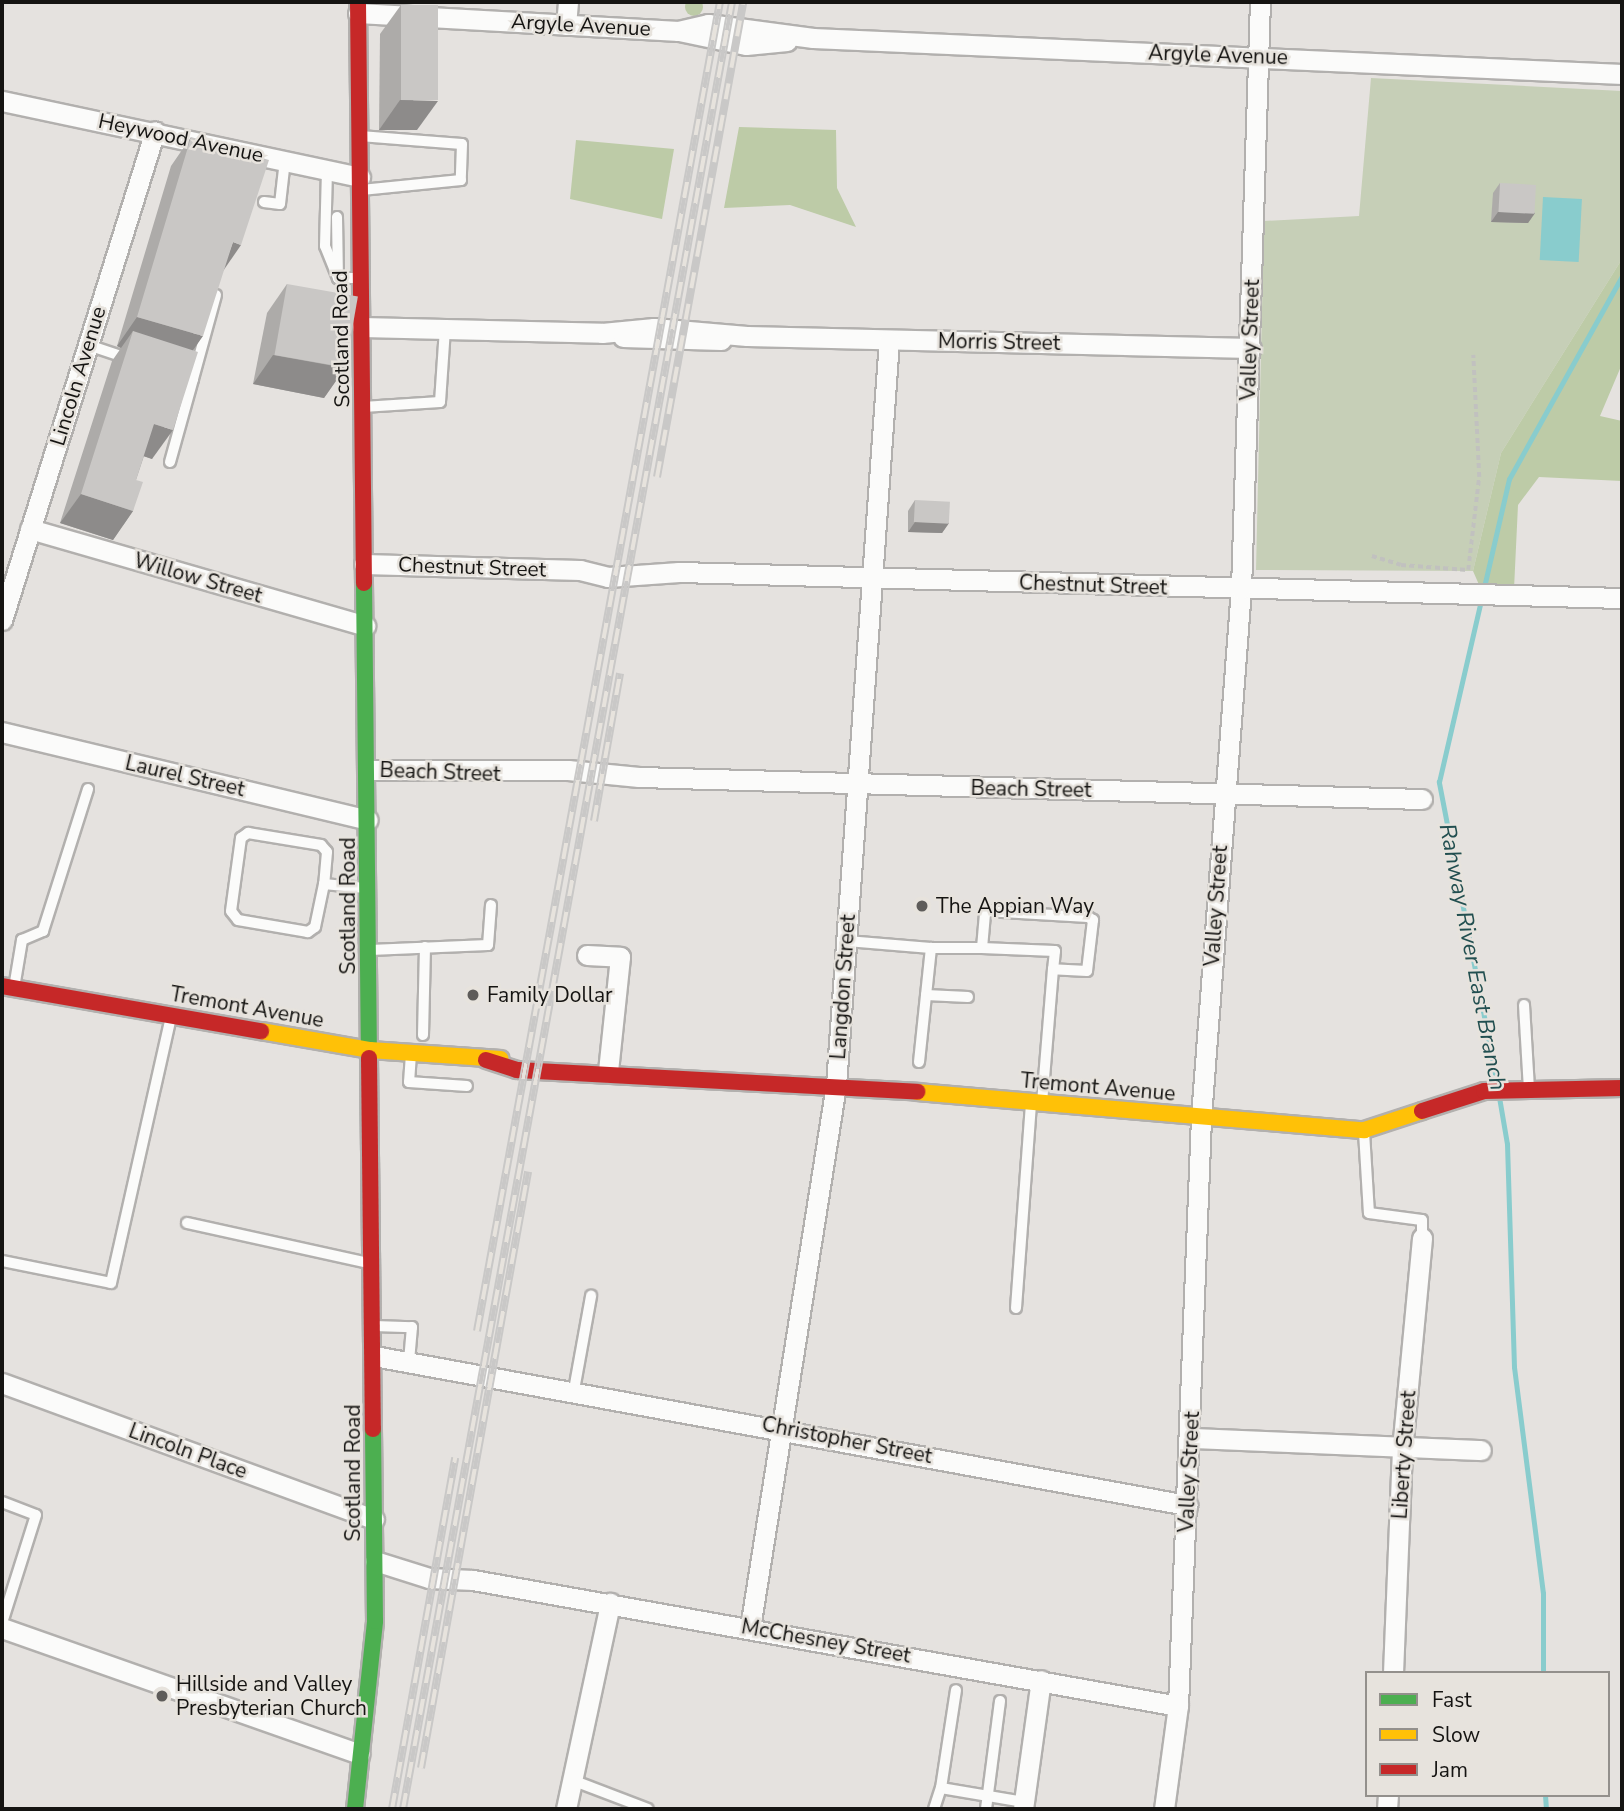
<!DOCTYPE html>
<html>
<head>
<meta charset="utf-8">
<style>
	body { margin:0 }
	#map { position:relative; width:1624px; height:1811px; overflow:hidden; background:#e5e2df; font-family:"Nunito Sans",sans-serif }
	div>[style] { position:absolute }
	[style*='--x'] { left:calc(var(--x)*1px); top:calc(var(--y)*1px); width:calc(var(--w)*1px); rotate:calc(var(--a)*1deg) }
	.green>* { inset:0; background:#c6cfb7 }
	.forest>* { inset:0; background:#bdcba7 }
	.round { border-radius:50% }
	.water>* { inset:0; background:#89cccd; transform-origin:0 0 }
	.stream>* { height:5px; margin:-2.5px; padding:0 2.5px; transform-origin:2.5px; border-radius:2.5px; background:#89cccd }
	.path>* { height:3.5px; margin-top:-1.75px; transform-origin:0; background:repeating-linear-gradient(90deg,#c1c1bf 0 5px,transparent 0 8.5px) }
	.roads { filter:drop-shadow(2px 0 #b2b0ae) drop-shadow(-2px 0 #b2b0ae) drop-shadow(0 2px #b2b0ae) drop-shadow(0 -2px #b2b0ae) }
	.lane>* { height:10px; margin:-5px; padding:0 5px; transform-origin:5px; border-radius:5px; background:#fbfbfa }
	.street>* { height:19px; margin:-9.5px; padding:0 9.5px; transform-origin:9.5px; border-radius:9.5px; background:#fbfbfa }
	.fast>* { height:16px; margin:-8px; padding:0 8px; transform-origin:8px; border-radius:8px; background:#4caf50 }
	.slow>* { height:16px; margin:-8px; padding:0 8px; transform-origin:8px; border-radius:8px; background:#ffc107 }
	.jam>* { height:16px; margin:-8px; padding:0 8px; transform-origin:8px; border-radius:8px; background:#c62828 }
	.rail>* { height:8px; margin-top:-4px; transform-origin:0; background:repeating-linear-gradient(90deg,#e7e3dd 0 16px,#c9c8c7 0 32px); box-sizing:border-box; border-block:2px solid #c9c8c7 }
	.wall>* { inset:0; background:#adaba9 }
	.shaded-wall>* { inset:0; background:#8d8b8a }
	.building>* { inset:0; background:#c9c7c5; transform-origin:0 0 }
	.dots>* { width:19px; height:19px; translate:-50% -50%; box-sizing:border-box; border:4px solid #e7e3dd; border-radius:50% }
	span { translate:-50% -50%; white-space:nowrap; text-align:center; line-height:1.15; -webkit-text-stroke:5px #e7e3dd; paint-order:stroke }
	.street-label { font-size:21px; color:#151412 }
	.poi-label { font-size:21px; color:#151412 }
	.left { translate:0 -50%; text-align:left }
	.water-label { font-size:23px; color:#224f50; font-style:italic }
	.frame { position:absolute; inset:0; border:4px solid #151412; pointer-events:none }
	.legend { position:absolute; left:1365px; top:1671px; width:245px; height:126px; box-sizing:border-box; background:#e7e3dd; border:2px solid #93908c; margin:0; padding:9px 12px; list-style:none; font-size:21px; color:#151412 }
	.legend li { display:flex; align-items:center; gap:14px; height:35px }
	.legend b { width:35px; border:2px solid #93908c }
</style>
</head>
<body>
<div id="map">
	<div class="green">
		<div style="clip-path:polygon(1371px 78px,1622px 91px,1622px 259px,1501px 453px,1473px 571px,1256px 570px,1264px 221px,1359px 216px)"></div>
	</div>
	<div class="forest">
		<div class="round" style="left:685px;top:-2px;width:18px;height:18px"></div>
		<div style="clip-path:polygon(739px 127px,836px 130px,837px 188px,856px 227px,790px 205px,724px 208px)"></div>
		<div style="clip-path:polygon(576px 140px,674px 149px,662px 219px,570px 199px)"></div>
		<div style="clip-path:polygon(1622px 259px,1622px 364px,1600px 416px,1622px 421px,1622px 481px,1539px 477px,1518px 505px,1514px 589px,1480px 587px,1473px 571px,1501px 453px)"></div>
	</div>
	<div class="water">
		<div style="left:1543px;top:197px;width:39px;height:63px;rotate:3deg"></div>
	</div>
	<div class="stream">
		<div style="--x:1497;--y:1084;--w:308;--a:-100.9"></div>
		<div style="--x:1439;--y:782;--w:311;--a:-77"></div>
		<div style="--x:1509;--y:479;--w:232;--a:-60.9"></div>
		<div style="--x:1499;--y:1097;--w:48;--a:80.3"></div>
		<div style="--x:1507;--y:1144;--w:223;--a:88.2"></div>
		<div style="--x:1514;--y:1367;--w:228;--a:82.7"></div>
		<div style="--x:1543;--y:1593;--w:80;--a:90"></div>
		<div style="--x:1545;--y:1795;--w:14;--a:86"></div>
	</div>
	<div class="path">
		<div style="--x:1372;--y:556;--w:30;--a:17"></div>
		<div style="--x:1401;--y:565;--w:67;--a:4.3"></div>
		<div style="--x:1468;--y:570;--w:94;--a:-83.3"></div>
		<div style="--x:1479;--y:477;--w:122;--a:-92.8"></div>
	</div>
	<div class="roads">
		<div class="lane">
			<div style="--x:360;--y:136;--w:102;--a:4.5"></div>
			<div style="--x:462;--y:144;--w:36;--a:92"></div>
			<div style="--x:461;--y:180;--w:100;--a:174.3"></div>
			<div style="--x:327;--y:170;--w:76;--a:91.5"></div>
			<div style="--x:325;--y:246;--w:35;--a:68"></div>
			<div style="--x:264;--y:202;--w:16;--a:7"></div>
			<div style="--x:280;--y:204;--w:44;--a:-83.5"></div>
			<div style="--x:337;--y:217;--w:61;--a:89.1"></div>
			<div style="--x:338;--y:278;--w:22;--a:0"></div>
			<div style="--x:88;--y:345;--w:41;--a:18.4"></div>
			<div style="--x:193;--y:379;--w:87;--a:-74.7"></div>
			<div style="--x:363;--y:407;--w:77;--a:-3.7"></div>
			<div style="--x:440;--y:402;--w:73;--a:-86.1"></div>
			<div style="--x:170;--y:462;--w:86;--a:-74.5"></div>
			<div style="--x:193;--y:379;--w:16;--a:-162"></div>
			<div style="--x:324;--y:884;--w:44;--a:101.8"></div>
			<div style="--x:315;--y:927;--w:9;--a:144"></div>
			<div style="--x:308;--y:932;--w:71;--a:-170.3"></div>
			<div style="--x:238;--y:920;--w:11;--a:-128"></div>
			<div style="--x:231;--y:911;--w:74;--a:-82.2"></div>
			<div style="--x:241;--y:838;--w:9;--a:-36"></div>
			<div style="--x:248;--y:833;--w:74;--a:9.3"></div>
			<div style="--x:321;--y:845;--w:9;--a:49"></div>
			<div style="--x:327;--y:852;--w:32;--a:95"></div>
			<div style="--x:324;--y:884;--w:41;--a:5.6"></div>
			<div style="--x:847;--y:941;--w:84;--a:4.8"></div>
			<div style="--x:982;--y:948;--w:73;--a:2.4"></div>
			<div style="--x:1055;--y:951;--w:18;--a:96"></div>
			<div style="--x:370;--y:950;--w:118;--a:-2.4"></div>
			<div style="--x:488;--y:945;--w:40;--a:-85.7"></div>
			<div style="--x:14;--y:988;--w:49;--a:-80.5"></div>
			<div style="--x:22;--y:940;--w:23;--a:-23"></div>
			<div style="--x:43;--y:931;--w:149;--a:-72.4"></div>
			<div style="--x:926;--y:995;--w:42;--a:2.7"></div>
			<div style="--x:1524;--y:1005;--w:83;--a:86.6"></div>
			<div style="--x:423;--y:1035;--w:88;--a:-88.7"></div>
			<div style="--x:411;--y:1054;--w:28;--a:94"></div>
			<div style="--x:409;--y:1082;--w:58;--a:3.9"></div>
			<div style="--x:919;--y:1062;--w:115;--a:-84"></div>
			<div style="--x:931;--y:948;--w:51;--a:0"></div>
			<div style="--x:982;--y:948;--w:37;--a:-85"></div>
			<div style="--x:985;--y:911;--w:103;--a:3.3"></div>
			<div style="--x:1088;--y:917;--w:6;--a:31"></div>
			<div style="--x:1093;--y:920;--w:51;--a:96.7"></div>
			<div style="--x:1087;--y:971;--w:34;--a:-177"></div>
			<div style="--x:1053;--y:969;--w:134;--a:94.7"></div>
			<div style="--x:1364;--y:1132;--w:81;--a:86.5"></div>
			<div style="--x:1369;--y:1213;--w:53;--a:7.5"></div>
			<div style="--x:1422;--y:1220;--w:18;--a:90"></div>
			<div style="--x:187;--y:1223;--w:186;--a:12.4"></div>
			<div style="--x:2;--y:1261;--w:111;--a:11.4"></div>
			<div style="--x:111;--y:1283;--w:274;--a:-77.3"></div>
			<div style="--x:1016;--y:1308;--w:206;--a:-85.8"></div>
			<div style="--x:374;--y:1326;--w:38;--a:2"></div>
			<div style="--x:412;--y:1327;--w:35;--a:95"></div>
			<div style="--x:574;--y:1390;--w:96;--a:-79.7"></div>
			<div style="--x:2;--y:1502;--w:36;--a:21"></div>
			<div style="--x:36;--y:1515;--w:113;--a:107.5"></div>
			<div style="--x:572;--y:1780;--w:81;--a:20.9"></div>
			<div style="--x:941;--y:1788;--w:99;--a:-81.3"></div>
			<div style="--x:934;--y:1809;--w:22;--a:-72"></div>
			<div style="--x:941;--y:1788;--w:84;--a:9.6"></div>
			<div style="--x:986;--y:1809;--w:109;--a:-82.6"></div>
		</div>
		<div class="street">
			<div style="--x:358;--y:13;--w:321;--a:3.2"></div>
			<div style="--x:678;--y:31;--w:31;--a:-13"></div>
			<div style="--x:708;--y:24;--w:106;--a:7.6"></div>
			<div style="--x:813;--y:38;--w:810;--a:2.55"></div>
			<div style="--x:566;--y:25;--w:23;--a:-85"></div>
			<div style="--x:679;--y:31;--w:68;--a:11.8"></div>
			<div style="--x:746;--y:45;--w:41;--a:-5.6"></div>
			<div style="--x:2;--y:101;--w:366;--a:12"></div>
			<div style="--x:362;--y:327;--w:240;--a:1.4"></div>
			<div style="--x:602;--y:333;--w:52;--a:-5.5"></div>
			<div style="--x:654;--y:328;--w:93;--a:4.9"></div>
			<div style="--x:747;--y:336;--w:504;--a:1.36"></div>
			<div style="--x:623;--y:337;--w:98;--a:1.8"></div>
			<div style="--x:30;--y:529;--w:349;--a:16.1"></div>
			<div style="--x:364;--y:564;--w:216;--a:1.6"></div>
			<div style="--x:580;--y:570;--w:29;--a:14"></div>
			<div style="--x:608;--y:577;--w:71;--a:-4"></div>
			<div style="--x:679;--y:572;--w:943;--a:1.58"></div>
			<div style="--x:2;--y:620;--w:512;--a:-72.63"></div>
			<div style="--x:2;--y:732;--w:376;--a:13.5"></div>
			<div style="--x:368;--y:770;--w:200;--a:0"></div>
			<div style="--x:568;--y:770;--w:71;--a:5.6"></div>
			<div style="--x:639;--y:777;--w:783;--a:1.61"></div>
			<div style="--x:587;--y:955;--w:33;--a:3"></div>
			<div style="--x:620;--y:957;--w:116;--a:96"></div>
			<div style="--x:374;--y:1356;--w:827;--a:10.39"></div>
			<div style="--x:2;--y:1383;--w:396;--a:20.1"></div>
			<div style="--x:1191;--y:1438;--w:290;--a:2.4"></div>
			<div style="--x:375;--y:1561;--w:57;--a:17.5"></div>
			<div style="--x:429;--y:1578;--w:44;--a:2.6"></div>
			<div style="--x:473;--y:1580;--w:716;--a:10.13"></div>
			<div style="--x:2;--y:1628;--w:379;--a:19.4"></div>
			<div style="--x:750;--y:1628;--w:550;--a:-81"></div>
			<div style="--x:836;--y:1085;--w:747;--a:-85.93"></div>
			<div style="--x:1393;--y:1673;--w:223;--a:-87.7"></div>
			<div style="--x:1402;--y:1450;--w:213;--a:-84.6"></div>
			<div style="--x:566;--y:1809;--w:211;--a:-77.9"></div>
			<div style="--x:1023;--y:1809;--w:130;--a:-82.1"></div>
			<div style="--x:1164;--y:1809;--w:104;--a:-82.3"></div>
			<div style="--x:1178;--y:1706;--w:589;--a:-87.76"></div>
			<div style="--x:1201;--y:1117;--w:530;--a:-85.67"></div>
			<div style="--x:1241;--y:589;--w:587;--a:-88.15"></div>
			<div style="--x:1387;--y:1809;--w:14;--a:-86"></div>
		</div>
		<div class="fast">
			<div style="--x:364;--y:583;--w:475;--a:89.4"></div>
			<div style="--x:355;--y:1809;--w:189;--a:-83.9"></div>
			<div style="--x:375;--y:1621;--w:192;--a:-90.6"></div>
		</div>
		<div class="slow">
			<div style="--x:261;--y:1031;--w:111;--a:9.9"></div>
			<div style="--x:370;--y:1050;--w:131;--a:3.9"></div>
			<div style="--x:917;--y:1092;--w:449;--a:4.9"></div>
			<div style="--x:1364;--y:1130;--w:61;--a:-18.1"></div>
		</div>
		<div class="jam">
			<div style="--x:358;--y:2;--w:581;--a:89.41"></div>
			<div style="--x:2;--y:986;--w:263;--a:9.9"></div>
			<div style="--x:369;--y:1058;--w:371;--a:89.4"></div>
			<div style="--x:486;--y:1060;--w:33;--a:18"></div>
			<div style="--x:517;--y:1070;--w:401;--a:3.1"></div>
			<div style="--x:1422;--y:1111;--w:65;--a:-17.9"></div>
			<div style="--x:1484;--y:1091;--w:138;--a:-1.2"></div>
		</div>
	</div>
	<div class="rail">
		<div style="--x:657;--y:477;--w:483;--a:-79.7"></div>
		<div style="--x:594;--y:821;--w:150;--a:-80"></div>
		<div style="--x:477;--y:1331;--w:1351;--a:-79.64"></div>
		<div style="--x:421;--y:1768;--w:606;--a:-79.82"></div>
		<div style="--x:392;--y:1809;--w:357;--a:-79.8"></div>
		<div style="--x:403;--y:1809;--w:1837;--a:-79.68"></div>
	</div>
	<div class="wall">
		<div style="clip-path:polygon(401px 5px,417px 130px,379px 130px,380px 34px)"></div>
		<div style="clip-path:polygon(191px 137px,193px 351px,152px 459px,144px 456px,136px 480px,133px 511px,113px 540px,60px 523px,112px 361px,121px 348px,117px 346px,171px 166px)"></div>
		<div style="clip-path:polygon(1500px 183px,1535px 213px,1528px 223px,1491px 222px,1493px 193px)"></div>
		<div style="clip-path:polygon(287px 284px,345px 368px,324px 398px,253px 384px,267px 313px)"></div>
		<div style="clip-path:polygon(915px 500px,949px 523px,942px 533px,908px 532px,908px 511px)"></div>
	</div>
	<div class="shaded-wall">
		<div style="clip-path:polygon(400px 100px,438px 101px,417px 130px,379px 130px)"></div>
		<div style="clip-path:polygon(1498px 212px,1535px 213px,1528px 223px,1491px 222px)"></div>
		<div style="clip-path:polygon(233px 242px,241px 245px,221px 274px)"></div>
		<div style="clip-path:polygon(137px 317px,203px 336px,182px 366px,133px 331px,121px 348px,117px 346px)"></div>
		<div style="clip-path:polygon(273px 355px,345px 368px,324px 398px,253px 384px)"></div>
		<div style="clip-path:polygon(154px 424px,173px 430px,152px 459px,134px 453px)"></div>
		<div style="clip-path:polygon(81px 494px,133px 511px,113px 540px,60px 523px)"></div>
		<div style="clip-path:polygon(915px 522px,949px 523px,942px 533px,908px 532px)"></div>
	</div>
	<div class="building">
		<div style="left:401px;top:5px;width:37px;height:95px"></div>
		<div style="clip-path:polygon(191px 137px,269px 160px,241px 245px,233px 242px,203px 336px,137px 317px)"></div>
		<div style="left:1500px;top:183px;width:36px;height:29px;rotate:3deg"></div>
		<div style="left:287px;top:284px;width:72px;height:72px;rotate:10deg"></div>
		<div style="clip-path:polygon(133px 331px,198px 352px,173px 430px,154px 424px,136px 480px,143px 482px,133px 511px,81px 494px)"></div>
		<div style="left:915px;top:500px;width:35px;height:22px;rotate:3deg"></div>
	</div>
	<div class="dots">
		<div style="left:922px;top:906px;background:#5e5c5a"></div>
		<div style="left:473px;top:995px;background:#5e5c5a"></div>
		<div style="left:162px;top:1696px;background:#5e5c5a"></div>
	</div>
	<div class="street-label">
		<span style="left:581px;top:25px;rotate:3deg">Argyle Avenue</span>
		<span style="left:1218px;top:55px;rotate:2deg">Argyle Avenue</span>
		<span style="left:181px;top:138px;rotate:12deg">Heywood Avenue</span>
		<span style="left:341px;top:339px;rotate:-91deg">Scotland Road</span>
		<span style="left:1250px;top:340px;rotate:-88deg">Valley Street</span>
		<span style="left:999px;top:342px;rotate:1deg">Morris Street</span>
		<span style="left:78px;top:376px;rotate:-73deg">Lincoln Avenue</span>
		<span style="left:472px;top:567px;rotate:2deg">Chestnut Street</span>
		<span style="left:198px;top:578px;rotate:16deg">Willow Street</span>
		<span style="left:1093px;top:585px;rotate:2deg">Chestnut Street</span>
		<span style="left:440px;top:772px;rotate:2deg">Beach Street</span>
		<span style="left:185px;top:776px;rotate:13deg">Laurel Street</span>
		<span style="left:1031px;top:789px;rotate:1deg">Beach Street</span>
		<span style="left:348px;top:906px;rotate:-90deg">Scotland Road</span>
		<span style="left:1216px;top:906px;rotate:-86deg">Valley Street</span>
		<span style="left:843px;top:987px;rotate:-86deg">Langdon Street</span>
		<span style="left:247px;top:1007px;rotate:10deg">Tremont Avenue</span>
		<span style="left:1098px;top:1087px;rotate:5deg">Tremont Avenue</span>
		<span style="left:847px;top:1440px;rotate:11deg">Christopher Street</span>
		<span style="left:188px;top:1451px;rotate:20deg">Lincoln Place</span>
		<span style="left:1404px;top:1455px;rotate:-86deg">Liberty Street</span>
		<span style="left:1189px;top:1472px;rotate:-87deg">Valley Street</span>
		<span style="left:353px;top:1473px;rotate:-90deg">Scotland Road</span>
		<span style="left:826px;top:1641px;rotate:10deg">McChesney Street</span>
	</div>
	<div class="poi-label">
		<span class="left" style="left:936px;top:906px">The Appian Way</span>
		<span class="left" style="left:487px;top:995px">Family Dollar</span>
		<span class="left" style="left:176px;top:1696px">Hillside and Valley<br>Presbyterian Church</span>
	</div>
	<div class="water-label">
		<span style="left:1472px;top:957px;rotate:79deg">Rahway River East Branch</span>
	</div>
	<div class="frame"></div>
	<ul class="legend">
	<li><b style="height:9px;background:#4caf50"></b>Fast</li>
	<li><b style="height:9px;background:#ffc107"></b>Slow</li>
	<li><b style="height:9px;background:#c62828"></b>Jam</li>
	</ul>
</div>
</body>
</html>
